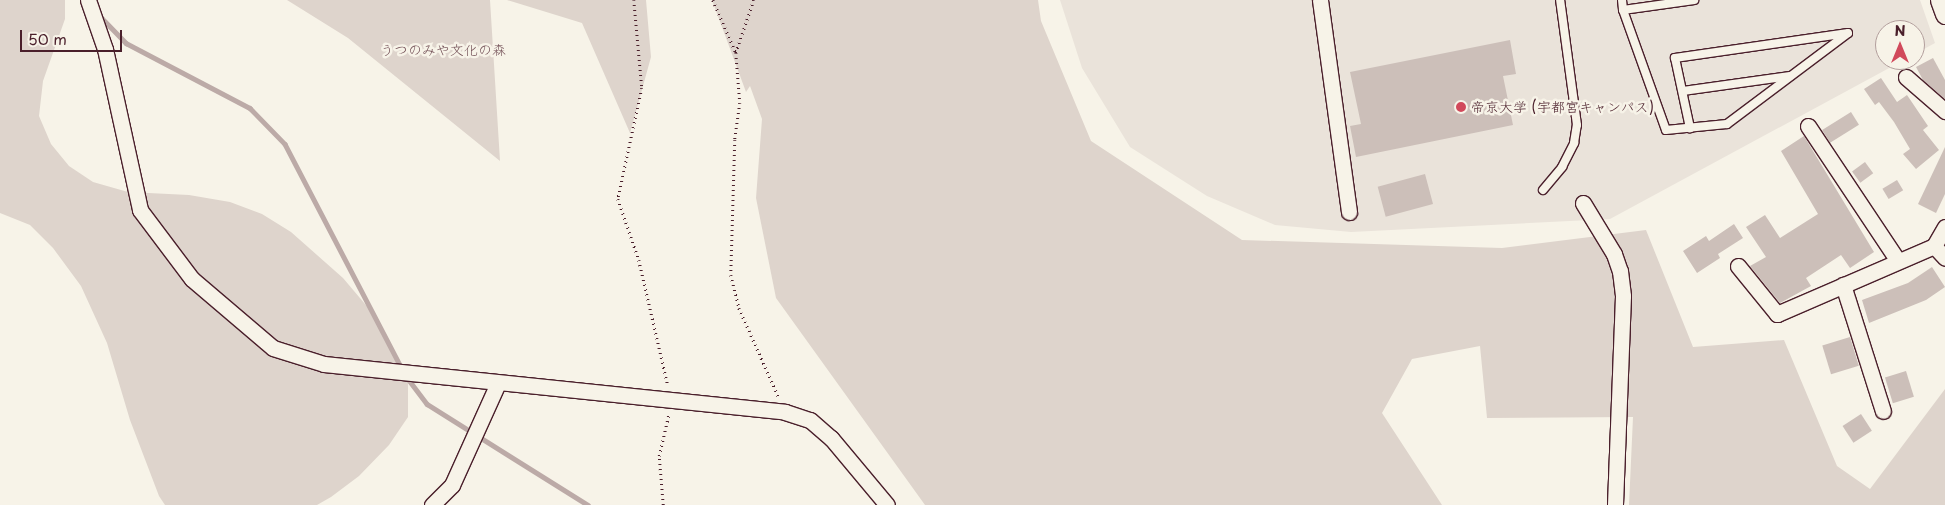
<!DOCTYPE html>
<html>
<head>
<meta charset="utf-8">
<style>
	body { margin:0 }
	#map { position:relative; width:1945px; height:505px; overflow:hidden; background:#f7f3e8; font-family:"Playpen Sans","Klee One",sans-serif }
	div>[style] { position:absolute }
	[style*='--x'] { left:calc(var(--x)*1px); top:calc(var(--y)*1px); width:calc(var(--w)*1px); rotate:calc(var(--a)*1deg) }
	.built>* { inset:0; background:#eae3da }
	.green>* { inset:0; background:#ded4cc }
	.stream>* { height:4.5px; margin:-2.25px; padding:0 2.25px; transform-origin:2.25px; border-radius:2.25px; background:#bcaaa7 }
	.building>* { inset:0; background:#ccbfb9; transform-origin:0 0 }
	.path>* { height:2.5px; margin-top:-1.25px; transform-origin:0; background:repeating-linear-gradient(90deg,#4a1f2b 0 1px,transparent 0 5px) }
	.roads { filter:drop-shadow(1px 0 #4a1f2b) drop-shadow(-1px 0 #4a1f2b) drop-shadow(0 1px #4a1f2b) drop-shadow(0 -1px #4a1f2b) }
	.service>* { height:8px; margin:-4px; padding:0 4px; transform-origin:4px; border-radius:4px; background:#f7f3e8 }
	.minor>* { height:15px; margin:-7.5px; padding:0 7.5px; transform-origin:7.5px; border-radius:7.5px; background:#f7f3e8 }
	.tertiary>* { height:19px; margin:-9.5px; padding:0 9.5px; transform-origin:9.5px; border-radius:9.5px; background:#f7f3e8 }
	.dots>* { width:14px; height:14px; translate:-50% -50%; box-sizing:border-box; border:2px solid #f7f3e8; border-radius:50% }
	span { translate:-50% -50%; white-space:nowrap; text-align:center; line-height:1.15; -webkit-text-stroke:5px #f7f3e8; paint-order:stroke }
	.park-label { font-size:14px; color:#6f4c53 }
	.poi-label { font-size:14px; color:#4a1f2b }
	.left { translate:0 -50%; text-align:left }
	.north { position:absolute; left:1875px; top:20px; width:50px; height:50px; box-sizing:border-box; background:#f7f3e8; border:1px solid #b29e9c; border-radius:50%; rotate:0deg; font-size:14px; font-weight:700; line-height:20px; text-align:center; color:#4a1f2b }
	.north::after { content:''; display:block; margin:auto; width:18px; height:22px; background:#d1495b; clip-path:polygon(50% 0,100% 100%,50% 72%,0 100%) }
	.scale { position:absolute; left:20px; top:30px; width:102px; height:22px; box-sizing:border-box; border:2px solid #4a1f2b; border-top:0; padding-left:6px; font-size:15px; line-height:18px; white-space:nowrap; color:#4a1f2b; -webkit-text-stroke:4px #f7f3e8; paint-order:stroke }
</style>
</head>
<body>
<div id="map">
	<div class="built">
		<div style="clip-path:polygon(1060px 0,1920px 0,1935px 43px,1915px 54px,1915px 30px,1885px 30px,1885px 60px,1904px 60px,1610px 219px,1351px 232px,1275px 225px,1207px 196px,1130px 147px,1082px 68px)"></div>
	</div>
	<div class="green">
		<div style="clip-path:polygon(0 0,65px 0,65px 19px,43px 81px,39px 116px,51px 144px,69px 166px,93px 182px,128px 192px,189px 195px,230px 202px,262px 214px,291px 232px,343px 278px,376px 317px,408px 379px,408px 417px,389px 445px,359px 476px,331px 497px,317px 505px,165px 505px,159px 496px,130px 420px,107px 343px,81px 286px,53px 248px,30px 225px,0 213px)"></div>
		<div style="clip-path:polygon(287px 0,490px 0,500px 161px,348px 38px)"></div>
		<div style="clip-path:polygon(507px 0,646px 0,651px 57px,630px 133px,582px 23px)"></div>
		<div style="clip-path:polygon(712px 0,1038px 0,1041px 21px,1091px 141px,1242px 240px,1502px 248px,1646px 230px,1693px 347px,1784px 340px,1837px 466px,1870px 489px,1945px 389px,1945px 505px,1629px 505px,1633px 417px,1487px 418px,1480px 346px,1412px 359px,1382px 413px,1442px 505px,925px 505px,776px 298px,756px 198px,762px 119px,750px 86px,746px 92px)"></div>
	</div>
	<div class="stream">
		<div style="--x:99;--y:15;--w:39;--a:46"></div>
		<div style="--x:126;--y:43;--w:140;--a:27.7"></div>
		<div style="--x:250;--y:108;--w:50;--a:45.8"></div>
		<div style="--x:285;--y:144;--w:254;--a:62.5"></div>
		<div style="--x:406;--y:376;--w:35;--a:53"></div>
		<div style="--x:427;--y:404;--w:190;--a:32.1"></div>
	</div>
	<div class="building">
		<div style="clip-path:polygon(1510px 40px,1516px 74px,1503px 76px,1513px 125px,1356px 157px,1350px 126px,1361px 124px,1350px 72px)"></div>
		<div style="clip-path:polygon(1933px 58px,1945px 80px,1945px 99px,1923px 80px,1916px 67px)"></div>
		<div style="clip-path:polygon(1881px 78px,1897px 102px,1907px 95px,1928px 126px,1923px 130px,1939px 150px,1916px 169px,1903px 154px,1910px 149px,1894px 122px,1879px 102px,1875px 105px,1864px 89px)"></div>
		<div style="left:1851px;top:112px;width:15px;height:34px;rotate:58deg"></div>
		<div style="clip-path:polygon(1804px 136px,1874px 252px,1850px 268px,1841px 255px,1806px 278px,1811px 286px,1780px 303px,1750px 266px,1766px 257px,1746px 227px,1765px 215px,1780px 238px,1818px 214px,1781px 151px)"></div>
		<div style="clip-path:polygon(1945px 147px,1945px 194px,1936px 213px,1918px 204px)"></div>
		<div style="left:1865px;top:162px;width:14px;height:16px;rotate:54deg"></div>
		<div style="left:1425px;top:174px;width:31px;height:49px;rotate:75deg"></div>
		<div style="left:1897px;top:180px;width:12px;height:17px;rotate:59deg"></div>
		<div style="clip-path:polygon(1734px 224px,1743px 238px,1718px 254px,1720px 258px,1697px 273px,1683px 251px,1706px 236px,1709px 241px)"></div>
		<div style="clip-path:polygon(1932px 267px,1945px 287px,1926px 300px,1869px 323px,1862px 300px,1908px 283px)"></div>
		<div style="left:1850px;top:337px;width:30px;height:29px;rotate:73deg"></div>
		<div style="left:1906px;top:371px;width:27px;height:22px;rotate:73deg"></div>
		<div style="left:1861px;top:414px;width:20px;height:22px;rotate:57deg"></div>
	</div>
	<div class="path">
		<div style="--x:634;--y:0;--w:88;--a:84.8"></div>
		<div style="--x:642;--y:88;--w:114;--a:102.2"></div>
		<div style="--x:618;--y:199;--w:65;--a:71"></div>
		<div style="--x:639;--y:260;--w:129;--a:77"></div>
		<div style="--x:713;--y:0;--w:58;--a:66.5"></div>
		<div style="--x:754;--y:0;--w:56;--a:108.8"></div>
		<div style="--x:736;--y:53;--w:50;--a:85.4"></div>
		<div style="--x:740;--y:103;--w:37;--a:98"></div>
		<div style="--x:735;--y:140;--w:135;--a:91.7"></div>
		<div style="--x:731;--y:275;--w:34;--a:76"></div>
		<div style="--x:739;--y:308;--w:98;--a:66"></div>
		<div style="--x:663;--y:505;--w:49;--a:-94.7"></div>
		<div style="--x:659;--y:456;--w:44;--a:-76.9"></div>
	</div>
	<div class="roads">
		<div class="service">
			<div style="--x:1622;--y:0;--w:10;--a:84"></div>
			<div style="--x:1623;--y:10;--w:72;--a:-8"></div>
			<div style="--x:1623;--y:10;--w:127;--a:70.3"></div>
			<div style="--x:1666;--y:130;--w:61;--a:-5.6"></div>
			<div style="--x:1727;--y:124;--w:151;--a:-36.9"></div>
			<div style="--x:1848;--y:33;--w:175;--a:171.8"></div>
			<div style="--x:1675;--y:58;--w:72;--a:77.9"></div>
			<div style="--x:1683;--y:91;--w:108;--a:-8"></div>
			<div style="--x:1543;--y:190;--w:30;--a:-50"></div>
			<div style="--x:1562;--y:167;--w:27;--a:-63"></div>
			<div style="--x:1574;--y:143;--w:18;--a:-81"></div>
			<div style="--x:1577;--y:125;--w:126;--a:-97.7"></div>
		</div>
		<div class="minor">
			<div style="--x:88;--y:0;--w:52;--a:70.9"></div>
			<div style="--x:105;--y:49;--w:165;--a:77.7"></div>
			<div style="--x:140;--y:210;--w:86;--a:53"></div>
			<div style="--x:192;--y:279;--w:106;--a:40.4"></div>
			<div style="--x:273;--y:348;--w:53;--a:17.4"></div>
			<div style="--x:324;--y:364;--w:463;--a:5.9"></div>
			<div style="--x:785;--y:412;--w:26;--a:18"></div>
			<div style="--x:810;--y:420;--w:28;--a:41"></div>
			<div style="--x:831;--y:438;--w:87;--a:50.1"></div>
			<div style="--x:1320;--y:0;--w:214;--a:82.2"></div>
			<div style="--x:1906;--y:77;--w:52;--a:41.1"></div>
			<div style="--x:1808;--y:126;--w:162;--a:56.3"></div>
			<div style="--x:1583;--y:203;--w:60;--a:58.7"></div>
			<div style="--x:1614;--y:254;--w:18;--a:71"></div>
			<div style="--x:1620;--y:271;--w:25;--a:83"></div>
			<div style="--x:1623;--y:296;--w:209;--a:92.2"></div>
			<div style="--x:1945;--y:227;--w:22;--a:120"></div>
			<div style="--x:1934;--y:246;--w:16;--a:47"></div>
			<div style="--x:1738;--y:266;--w:62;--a:50.9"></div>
			<div style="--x:1777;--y:314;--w:171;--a:-23.4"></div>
			<div style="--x:1843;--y:285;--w:132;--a:72.4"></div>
			<div style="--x:432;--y:505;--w:28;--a:-45"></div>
			<div style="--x:452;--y:485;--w:112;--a:-65.7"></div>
		</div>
		<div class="tertiary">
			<div style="--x:1940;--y:0;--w:15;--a:70"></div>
		</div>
	</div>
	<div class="dots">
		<div style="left:1461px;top:107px;background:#d1495b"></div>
	</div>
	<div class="park-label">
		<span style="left:443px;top:50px">うつのみや文化の森</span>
	</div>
	<div class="poi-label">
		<span class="left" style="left:1471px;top:107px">帝京大学 (宇都宮キャンパス)</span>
	</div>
	<div class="north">N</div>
	<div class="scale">50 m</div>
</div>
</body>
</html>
